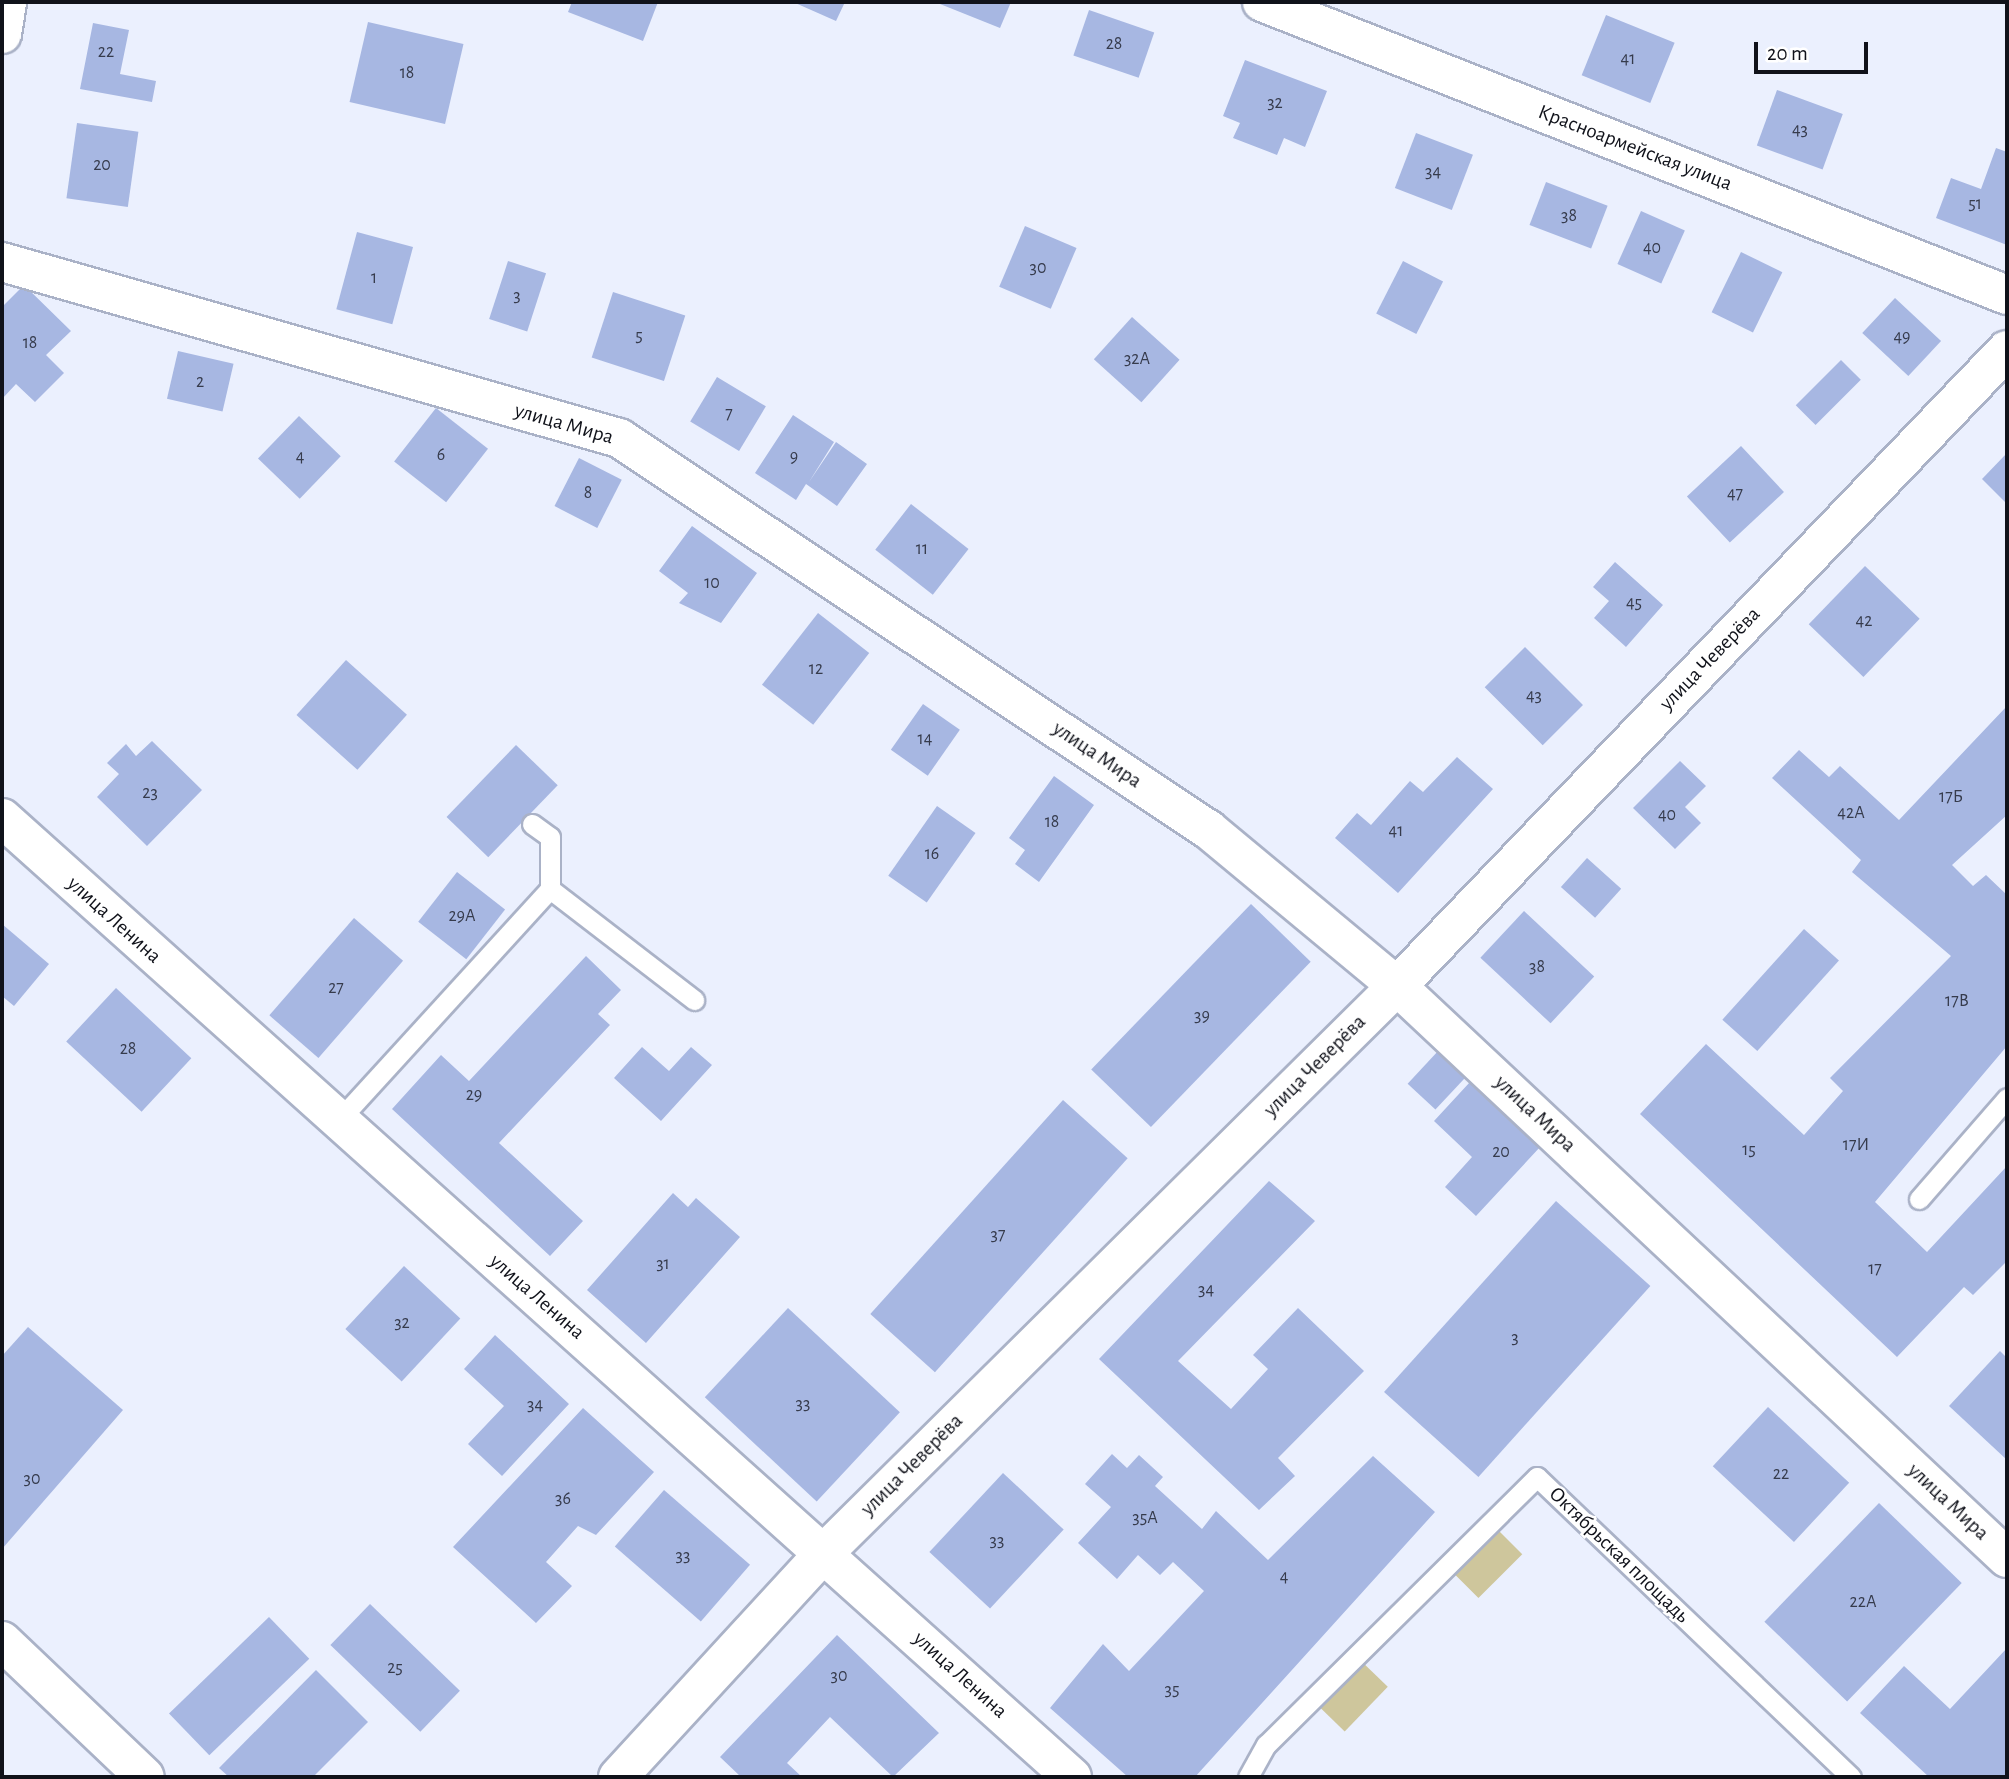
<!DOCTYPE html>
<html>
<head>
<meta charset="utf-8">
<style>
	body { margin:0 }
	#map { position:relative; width:2009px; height:1779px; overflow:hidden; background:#ebf0fe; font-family:"Alegreya Sans",sans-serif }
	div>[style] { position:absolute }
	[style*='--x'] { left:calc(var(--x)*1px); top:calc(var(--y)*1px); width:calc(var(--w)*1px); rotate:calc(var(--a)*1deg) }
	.green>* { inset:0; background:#cec69c; transform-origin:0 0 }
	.building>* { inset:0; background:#a7b7e2; transform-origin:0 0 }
	.roads { filter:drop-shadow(2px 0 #aab2c7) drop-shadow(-2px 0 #aab2c7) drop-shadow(0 2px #aab2c7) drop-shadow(0 -2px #aab2c7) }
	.lane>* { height:19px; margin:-9.5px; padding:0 9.5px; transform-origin:9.5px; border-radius:9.5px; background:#fff }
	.street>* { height:38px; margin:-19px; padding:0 19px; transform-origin:19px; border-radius:19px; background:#fff }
	.secondary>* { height:38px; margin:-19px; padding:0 19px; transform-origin:19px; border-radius:19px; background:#fff }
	span { translate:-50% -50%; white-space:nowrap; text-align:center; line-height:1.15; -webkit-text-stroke:5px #fff; paint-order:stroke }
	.number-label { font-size:18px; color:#363b4c }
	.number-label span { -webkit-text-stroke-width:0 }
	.street-label { font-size:21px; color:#10121a }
	.frame { position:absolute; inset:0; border:4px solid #10121a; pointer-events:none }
	.scale { position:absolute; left:1754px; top:42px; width:114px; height:32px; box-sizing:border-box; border:4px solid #10121a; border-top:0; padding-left:9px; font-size:21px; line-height:24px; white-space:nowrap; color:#10121a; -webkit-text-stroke:5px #fff; paint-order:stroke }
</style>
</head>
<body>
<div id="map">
	<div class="green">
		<div style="left:1494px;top:1526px;width:40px;height:62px;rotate:45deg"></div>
		<div style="left:1359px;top:1659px;width:40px;height:62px;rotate:44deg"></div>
	</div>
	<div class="building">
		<div style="clip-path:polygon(572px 2px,658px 2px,643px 41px,568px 12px)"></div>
		<div style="clip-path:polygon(793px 2px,845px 2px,836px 21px)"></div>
		<div style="clip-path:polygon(935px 2px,1011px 2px,1000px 28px)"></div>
		<div style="left:1089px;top:10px;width:69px;height:48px;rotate:19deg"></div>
		<div style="left:1606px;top:15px;width:74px;height:65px;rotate:22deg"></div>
		<div style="left:368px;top:22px;width:98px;height:82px;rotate:13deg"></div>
		<div style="clip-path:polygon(93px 23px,129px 30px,120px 74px,156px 81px,152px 102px,80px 89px)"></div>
		<div style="clip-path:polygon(1245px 60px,1327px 91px,1305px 147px,1284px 138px,1277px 155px,1233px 138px,1240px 123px,1223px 116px)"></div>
		<div style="left:1777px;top:90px;width:70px;height:59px;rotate:20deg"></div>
		<div style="left:77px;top:123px;width:62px;height:76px;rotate:8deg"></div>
		<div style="left:1416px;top:133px;width:61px;height:59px;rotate:21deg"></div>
		<div style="clip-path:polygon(1996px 148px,2007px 152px,2007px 245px,1936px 218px,1951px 178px,1981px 189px)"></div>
		<div style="left:1546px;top:182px;width:66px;height:46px;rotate:21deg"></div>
		<div style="left:1641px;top:211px;width:48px;height:58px;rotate:24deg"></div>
		<div style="left:1025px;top:226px;width:56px;height:66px;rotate:23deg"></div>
		<div style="left:357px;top:232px;width:58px;height:80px;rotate:15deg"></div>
		<div style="left:1741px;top:252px;width:46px;height:67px;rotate:26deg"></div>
		<div style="left:508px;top:261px;width:40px;height:61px;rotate:18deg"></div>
		<div style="left:1403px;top:261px;width:45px;height:59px;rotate:27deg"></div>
		<div style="clip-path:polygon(24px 285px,71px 331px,46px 355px,64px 373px,35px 402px,16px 384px,2px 399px,2px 307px)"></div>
		<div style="left:613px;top:292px;width:76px;height:69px;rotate:18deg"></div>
		<div style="left:1895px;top:298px;width:63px;height:48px;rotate:43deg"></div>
		<div style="left:1132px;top:317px;width:64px;height:57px;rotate:42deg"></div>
		<div style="left:178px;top:351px;width:57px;height:49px;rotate:13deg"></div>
		<div style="left:1841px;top:360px;width:28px;height:64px;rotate:45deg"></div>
		<div style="left:717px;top:377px;width:57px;height:52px;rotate:31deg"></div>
		<div style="left:436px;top:408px;width:66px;height:68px;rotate:38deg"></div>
		<div style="clip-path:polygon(793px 415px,834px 442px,809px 482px,836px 442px,867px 464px,837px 506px,806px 484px,796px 500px,755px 473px)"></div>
		<div style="left:299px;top:416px;width:58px;height:59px;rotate:44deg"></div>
		<div style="left:1741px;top:446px;width:63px;height:74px;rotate:47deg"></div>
		<div style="clip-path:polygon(2007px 453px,2007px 504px,1982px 479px)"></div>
		<div style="left:579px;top:458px;width:48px;height:54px;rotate:27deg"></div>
		<div style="left:911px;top:504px;width:73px;height:58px;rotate:38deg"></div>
		<div style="clip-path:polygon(692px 526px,757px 573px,721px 623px,679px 603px,688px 593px,659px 571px)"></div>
		<div style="clip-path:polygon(1615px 562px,1663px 605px,1626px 647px,1594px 618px,1609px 601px,1593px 587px)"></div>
		<div style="left:1865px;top:566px;width:76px;height:81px;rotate:44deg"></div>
		<div style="left:818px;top:613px;width:65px;height:91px;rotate:38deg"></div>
		<div style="left:1525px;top:647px;width:82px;height:57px;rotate:45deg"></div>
		<div style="left:346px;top:660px;width:82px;height:74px;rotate:42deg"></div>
		<div style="left:923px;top:704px;width:45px;height:56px;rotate:35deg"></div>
		<div style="clip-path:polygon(2007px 706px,2007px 815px,1952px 865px,1973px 886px,1986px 875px,2007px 895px,2007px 1046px,1875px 1202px,1927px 1252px,2007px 1166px,2007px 1261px,1973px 1295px,1964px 1287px,1897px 1357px,1640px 1114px,1706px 1044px,1804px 1135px,1843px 1091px,1830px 1078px,1951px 956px,1852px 872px,1861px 860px,1772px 778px,1799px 750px,1829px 777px,1840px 766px,1899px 820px)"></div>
		<div style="clip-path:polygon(152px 741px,202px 790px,147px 846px,97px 797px,119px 774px,107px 763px,126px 744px,136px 756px)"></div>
		<div style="left:516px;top:745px;width:58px;height:100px;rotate:44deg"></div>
		<div style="clip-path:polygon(1457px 757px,1493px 789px,1398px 893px,1335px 838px,1357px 813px,1371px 825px,1410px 781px,1423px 792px)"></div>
		<div style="clip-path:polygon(1680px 761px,1706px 786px,1685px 807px,1701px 823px,1675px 849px,1633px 808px)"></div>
		<div style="clip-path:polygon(1054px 776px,1094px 805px,1039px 882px,1015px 864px,1025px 850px,1009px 838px)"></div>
		<div style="left:937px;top:806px;width:47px;height:85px;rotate:35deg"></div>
		<div style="left:1587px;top:858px;width:46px;height:39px;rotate:42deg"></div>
		<div style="left:457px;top:872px;width:61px;height:63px;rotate:38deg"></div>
		<div style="left:1251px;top:904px;width:83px;height:230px;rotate:44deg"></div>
		<div style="left:1524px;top:911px;width:96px;height:64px;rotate:43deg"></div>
		<div style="left:354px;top:918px;width:65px;height:129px;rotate:41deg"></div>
		<div style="clip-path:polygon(2px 924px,49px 964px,14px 1006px,2px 996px)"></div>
		<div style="left:1804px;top:929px;width:47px;height:122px;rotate:42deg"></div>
		<div style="clip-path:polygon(586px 956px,621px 990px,598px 1014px,610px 1025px,499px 1143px,583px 1221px,550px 1256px,392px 1109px,441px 1055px,469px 1081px)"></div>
		<div style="left:116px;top:988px;width:103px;height:73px;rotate:43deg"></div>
		<div style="clip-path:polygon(642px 1047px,669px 1071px,691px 1047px,712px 1065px,661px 1121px,614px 1078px)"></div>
		<div style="left:1439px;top:1050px;width:38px;height:46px;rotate:43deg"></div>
		<div style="clip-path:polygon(1470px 1082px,1541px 1146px,1476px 1216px,1445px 1187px,1472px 1157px,1434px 1121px)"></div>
		<div style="left:1063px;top:1100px;width:87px;height:288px;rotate:42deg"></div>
		<div style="clip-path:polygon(1269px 1181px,1315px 1221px,1178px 1361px,1231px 1409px,1268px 1369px,1253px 1355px,1298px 1308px,1364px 1371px,1278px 1458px,1295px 1476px,1259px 1510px,1099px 1359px)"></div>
		<div style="clip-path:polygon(673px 1193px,688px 1207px,696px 1198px,740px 1237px,646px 1343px,587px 1290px)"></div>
		<div style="left:1556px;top:1201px;width:127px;height:257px;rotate:42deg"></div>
		<div style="left:404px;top:1266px;width:77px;height:86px;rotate:43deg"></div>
		<div style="left:788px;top:1308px;width:153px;height:122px;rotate:43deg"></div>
		<div style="clip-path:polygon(28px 1327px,123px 1410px,2px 1549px,2px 1356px)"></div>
		<div style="clip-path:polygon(495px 1335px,569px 1404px,502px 1476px,468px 1444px,504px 1406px,464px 1369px)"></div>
		<div style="clip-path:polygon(2000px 1351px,2007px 1358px,2007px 1460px,1949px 1406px)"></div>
		<div style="left:1768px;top:1407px;width:111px;height:81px;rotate:43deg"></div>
		<div style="clip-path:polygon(583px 1408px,654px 1472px,596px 1535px,578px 1526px,546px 1562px,572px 1586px,536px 1623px,453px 1547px)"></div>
		<div style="clip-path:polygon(1112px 1454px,1127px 1468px,1139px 1455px,1163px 1477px,1155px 1486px,1202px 1529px,1216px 1511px,1268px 1560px,1373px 1456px,1435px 1512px,1195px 1777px,1128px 1777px,1050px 1708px,1103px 1644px,1129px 1671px,1204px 1591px,1173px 1562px,1160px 1575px,1138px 1555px,1117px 1579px,1078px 1543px,1111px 1507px,1085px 1484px)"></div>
		<div style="left:1003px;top:1473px;width:83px;height:108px;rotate:43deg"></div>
		<div style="left:664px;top:1490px;width:114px;height:75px;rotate:41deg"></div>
		<div style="left:1879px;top:1503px;width:115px;height:165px;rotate:44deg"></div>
		<div style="left:370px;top:1604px;width:125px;height:57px;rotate:44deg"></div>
		<div style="left:269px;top:1617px;width:58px;height:139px;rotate:46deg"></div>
		<div style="clip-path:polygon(837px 1635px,939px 1733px,893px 1777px,830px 1717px,787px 1763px,802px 1777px,741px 1777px,720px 1757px)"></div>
		<div style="clip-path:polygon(2007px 1648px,2007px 1777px,1929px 1777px,1860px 1713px,1904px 1666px,1950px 1709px)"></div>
		<div style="clip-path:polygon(316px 1670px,368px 1722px,313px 1777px,229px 1777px,219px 1768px)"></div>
	</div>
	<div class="roads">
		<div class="lane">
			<div style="--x:532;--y:824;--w:22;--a:36"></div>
			<div style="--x:550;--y:837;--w:52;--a:90"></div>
			<div style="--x:338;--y:1121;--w:314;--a:-47.6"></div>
			<div style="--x:550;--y:889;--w:182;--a:37.6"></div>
			<div style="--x:1919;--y:1199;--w:134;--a:-48.9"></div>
			<div style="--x:1248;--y:1777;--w:37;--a:-61"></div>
			<div style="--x:1266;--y:1745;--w:381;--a:-44.7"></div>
			<div style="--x:1537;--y:1477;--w:434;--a:43.7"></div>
		</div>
		<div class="street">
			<div style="--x:2;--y:34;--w:32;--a:-81"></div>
			<div style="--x:2;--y:262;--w:642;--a:15.92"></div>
			<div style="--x:619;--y:438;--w:708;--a:33.6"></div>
			<div style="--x:1209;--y:830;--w:244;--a:39.7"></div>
			<div style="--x:2;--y:1641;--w:197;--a:43.6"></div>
		</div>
		<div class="secondary">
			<div style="--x:1262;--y:2;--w:801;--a:21.47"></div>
			<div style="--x:2;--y:818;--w:1437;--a:41.87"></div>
			<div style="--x:1397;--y:986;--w:836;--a:43.16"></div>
			<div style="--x:618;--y:1777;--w:306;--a:-47.4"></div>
			<div style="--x:825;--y:1552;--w:805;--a:-44.7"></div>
			<div style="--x:1397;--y:986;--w:881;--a:-46.2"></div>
		</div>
	</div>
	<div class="number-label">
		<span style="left:1114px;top:44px">28</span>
		<span style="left:106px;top:52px">22</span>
		<span style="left:1628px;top:59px">41</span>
		<span style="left:407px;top:73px">18</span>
		<span style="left:1275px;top:103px">32</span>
		<span style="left:1800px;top:130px">43</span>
		<span style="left:102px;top:165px">20</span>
		<span style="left:1433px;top:172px">34</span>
		<span style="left:1975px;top:204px">51</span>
		<span style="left:1569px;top:216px">38</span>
		<span style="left:1652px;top:248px">40</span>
		<span style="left:1038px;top:268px">30</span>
		<span style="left:374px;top:278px">1</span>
		<span style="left:517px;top:296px">3</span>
		<span style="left:639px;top:336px">5</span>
		<span style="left:1902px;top:337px">49</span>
		<span style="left:30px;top:343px">18</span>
		<span style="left:1137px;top:359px">32А</span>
		<span style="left:200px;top:382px">2</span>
		<span style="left:729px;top:414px">7</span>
		<span style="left:441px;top:455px">6</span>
		<span style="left:300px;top:457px">4</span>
		<span style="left:794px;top:457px">9</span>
		<span style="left:588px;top:493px">8</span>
		<span style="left:1735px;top:494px">47</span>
		<span style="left:922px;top:549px">11</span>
		<span style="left:712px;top:583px">10</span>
		<span style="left:1634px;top:603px">45</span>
		<span style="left:1864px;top:621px">42</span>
		<span style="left:816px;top:669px">12</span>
		<span style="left:1534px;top:696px">43</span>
		<span style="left:925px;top:739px">14</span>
		<span style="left:150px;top:793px">23</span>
		<span style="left:1951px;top:797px">17Б</span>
		<span style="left:1851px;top:813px">42А</span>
		<span style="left:1667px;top:815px">40</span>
		<span style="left:1052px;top:822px">18</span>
		<span style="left:1396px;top:831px">41</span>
		<span style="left:932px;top:854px">16</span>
		<span style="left:462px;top:916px">29А</span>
		<span style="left:1537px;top:967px">38</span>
		<span style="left:336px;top:988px">27</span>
		<span style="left:1957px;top:1001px">17В</span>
		<span style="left:1202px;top:1016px">39</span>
		<span style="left:128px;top:1049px">28</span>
		<span style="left:474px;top:1095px">29</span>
		<span style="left:1856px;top:1145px">17И</span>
		<span style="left:1749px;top:1150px">15</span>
		<span style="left:1501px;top:1152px">20</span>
		<span style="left:998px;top:1235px">37</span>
		<span style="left:663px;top:1264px">31</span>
		<span style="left:1875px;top:1269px">17</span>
		<span style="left:1206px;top:1290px">34</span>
		<span style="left:402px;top:1323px">32</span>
		<span style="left:1515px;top:1338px">3</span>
		<span style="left:803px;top:1404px">33</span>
		<span style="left:535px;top:1405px">34</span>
		<span style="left:1781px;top:1474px">22</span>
		<span style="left:32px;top:1479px">30</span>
		<span style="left:563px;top:1499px">36</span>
		<span style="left:1145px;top:1518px">35А</span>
		<span style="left:997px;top:1541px">33</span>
		<span style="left:683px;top:1556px">33</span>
		<span style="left:1284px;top:1577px">4</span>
		<span style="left:1863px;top:1602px">22А</span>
		<span style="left:395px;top:1668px">25</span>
		<span style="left:839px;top:1676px">30</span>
		<span style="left:1172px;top:1690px">35</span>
	</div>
	<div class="street-label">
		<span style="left:1635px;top:148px;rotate:21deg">Красноармейская улица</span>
		<span style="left:564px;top:424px;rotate:16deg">улица Мира</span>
		<span style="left:1710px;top:659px;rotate:-46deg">улица Чеверёва</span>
		<span style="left:1097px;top:755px;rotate:34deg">улица Мира</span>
		<span style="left:114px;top:920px;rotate:42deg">улица Ленина</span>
		<span style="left:1315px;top:1066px;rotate:-45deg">улица Чеверёва</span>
		<span style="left:1535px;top:1114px;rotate:43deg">улица Мира</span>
		<span style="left:537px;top:1297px;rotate:41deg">улица Ленина</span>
		<span style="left:912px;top:1465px;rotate:-45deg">улица Чеверёва</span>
		<span style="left:1948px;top:1502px;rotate:43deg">улица Мира</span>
		<span style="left:1619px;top:1555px;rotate:44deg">Октябрьская площадь</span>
		<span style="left:960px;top:1675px;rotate:42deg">улица Ленина</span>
	</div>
	<div class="frame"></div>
	<div class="scale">20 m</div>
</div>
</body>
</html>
